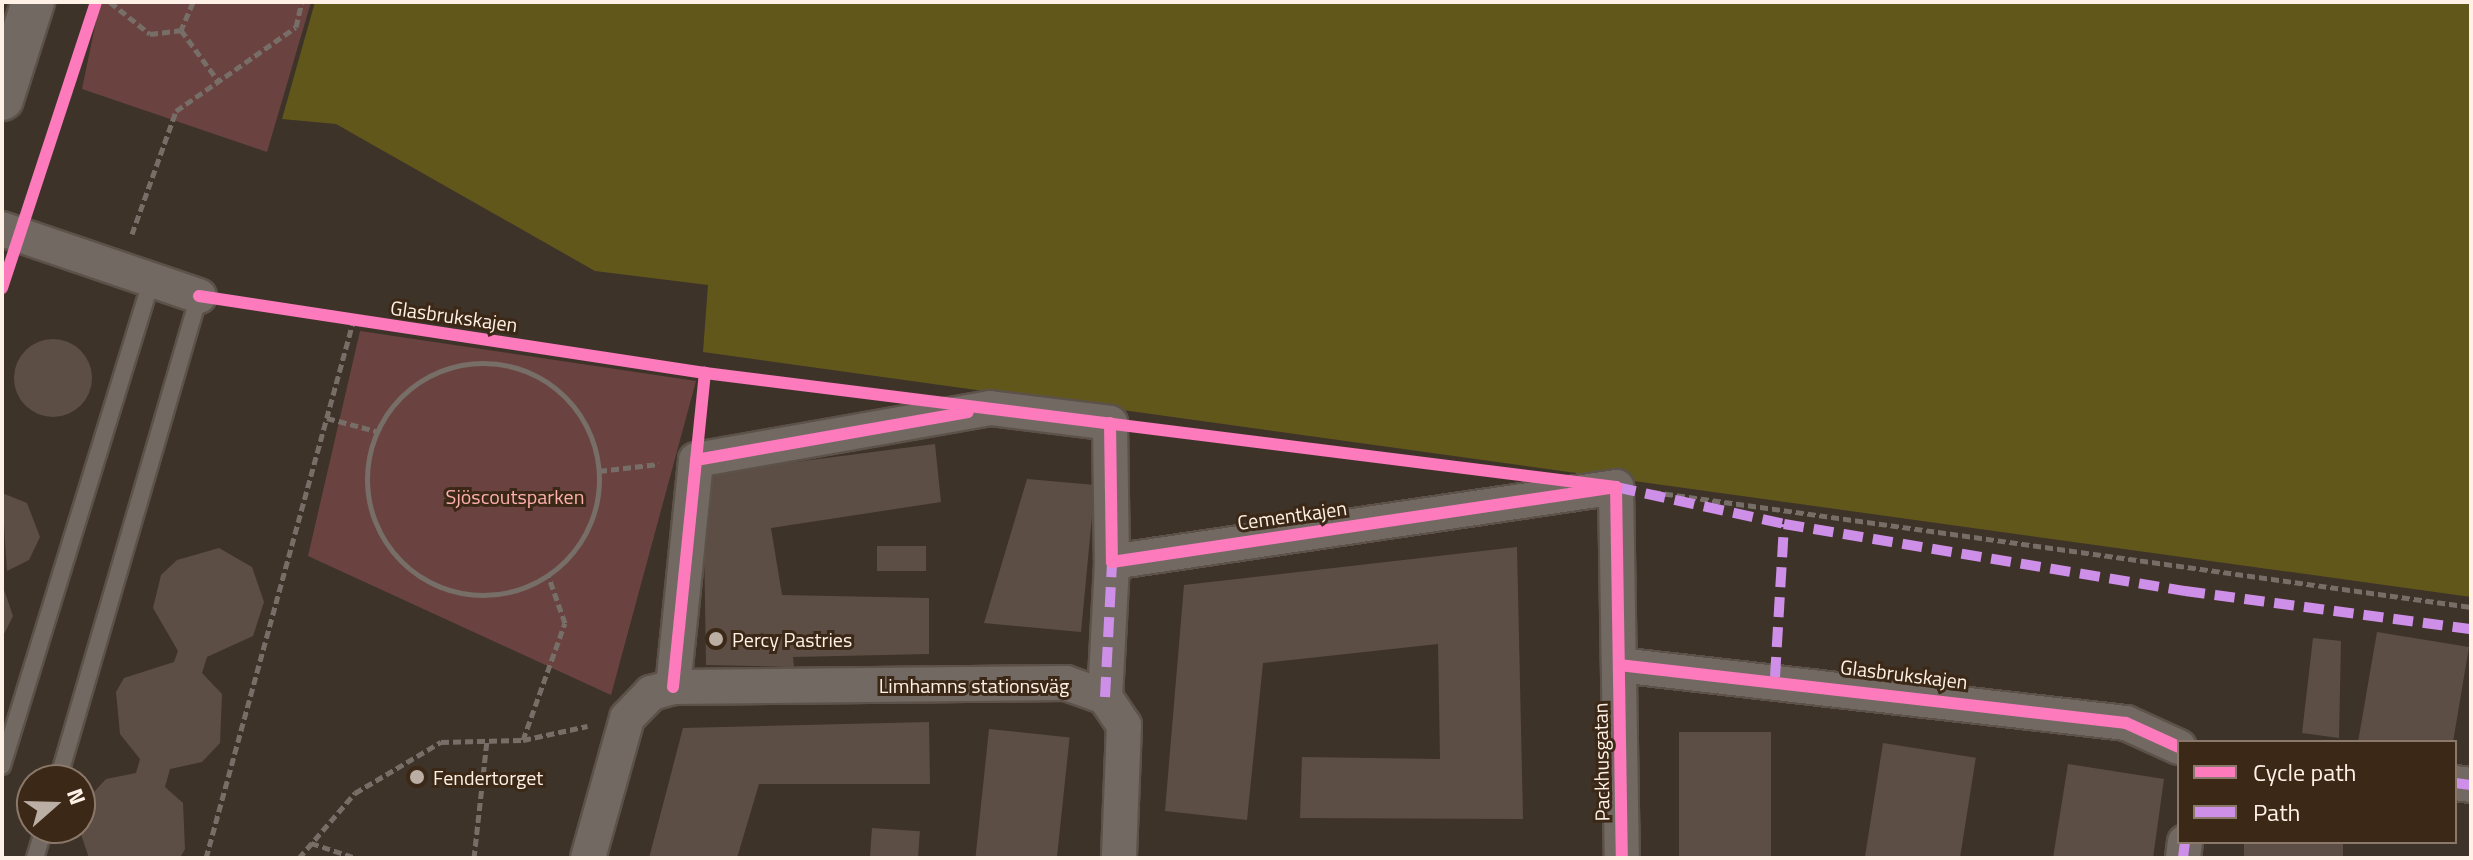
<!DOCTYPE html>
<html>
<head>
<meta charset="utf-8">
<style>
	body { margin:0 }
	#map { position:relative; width:2473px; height:860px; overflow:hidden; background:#3e3329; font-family:"Titillium Web",sans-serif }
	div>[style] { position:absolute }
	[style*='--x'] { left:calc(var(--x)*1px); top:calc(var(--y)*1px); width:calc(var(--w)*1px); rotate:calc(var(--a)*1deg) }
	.green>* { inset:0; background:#6a4341 }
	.water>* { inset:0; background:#62571b }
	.building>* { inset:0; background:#5d4e45; transform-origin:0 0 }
	.round { border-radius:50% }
	.path>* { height:5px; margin-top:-2.5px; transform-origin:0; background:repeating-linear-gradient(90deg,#766e67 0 8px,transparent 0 12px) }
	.path>.ring { margin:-2.5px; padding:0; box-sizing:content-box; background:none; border:5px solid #766e67; border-radius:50% }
	.roads { filter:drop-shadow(2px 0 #5c5249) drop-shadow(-2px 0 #5c5249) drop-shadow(0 2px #5c5249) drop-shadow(0 -2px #5c5249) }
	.service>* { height:16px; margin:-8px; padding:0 8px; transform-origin:8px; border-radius:8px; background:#726963 }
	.minor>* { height:34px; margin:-17px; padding:0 17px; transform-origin:17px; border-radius:17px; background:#726963 }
	.tertiary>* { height:42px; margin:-21px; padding:0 21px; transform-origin:21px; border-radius:21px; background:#726963 }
	.quiet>* { height:10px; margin-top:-5px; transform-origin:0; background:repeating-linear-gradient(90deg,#ce8fe9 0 20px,transparent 0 30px) }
	.cycleway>* { height:12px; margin:-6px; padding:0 6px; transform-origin:6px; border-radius:6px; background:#fd7abc }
	.dots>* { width:22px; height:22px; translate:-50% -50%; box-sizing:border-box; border:4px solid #3c2817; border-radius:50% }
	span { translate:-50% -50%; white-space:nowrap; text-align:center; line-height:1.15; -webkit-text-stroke:6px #3c2817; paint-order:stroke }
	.street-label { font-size:20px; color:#fff1e6 }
	.park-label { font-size:20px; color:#feb0ad }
	.poi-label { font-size:20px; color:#fff1e6 }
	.left { translate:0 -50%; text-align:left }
	.frame { position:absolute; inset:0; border:4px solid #fff1e6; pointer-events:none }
	.legend { position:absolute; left:2177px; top:740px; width:280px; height:104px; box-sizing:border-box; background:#3c2817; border:2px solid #8a786a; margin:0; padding:10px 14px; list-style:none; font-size:24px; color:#fff1e6 }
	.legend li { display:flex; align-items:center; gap:16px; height:40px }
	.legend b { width:40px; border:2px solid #8a786a }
	.north { position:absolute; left:16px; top:764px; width:80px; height:80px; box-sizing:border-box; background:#3c2817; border:2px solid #8a786a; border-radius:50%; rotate:70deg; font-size:22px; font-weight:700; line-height:32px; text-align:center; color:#fff1e6 }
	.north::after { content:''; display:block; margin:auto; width:28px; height:36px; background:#bbaea4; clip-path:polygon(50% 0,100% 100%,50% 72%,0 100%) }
</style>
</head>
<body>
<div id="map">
	<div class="green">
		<div style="clip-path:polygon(100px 2px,311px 2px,267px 152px,82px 89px)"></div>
		<div style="clip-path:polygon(360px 331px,696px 381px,611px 695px,308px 556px)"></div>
	</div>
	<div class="water">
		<div style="clip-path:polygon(315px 2px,2471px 2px,2471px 597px,703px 352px,708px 285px,595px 271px,336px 124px,282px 119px)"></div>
	</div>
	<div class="building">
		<div class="round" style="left:14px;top:339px;width:78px;height:78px"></div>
		<div style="clip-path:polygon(935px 444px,941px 502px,771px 528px,782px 595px,929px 598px,929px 654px,793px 657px,794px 667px,706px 665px,703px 474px)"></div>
		<div style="clip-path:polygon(1027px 479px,1095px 485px,1081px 632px,984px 623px)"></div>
		<div style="clip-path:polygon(2px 493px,27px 503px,40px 537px,29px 560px,7px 571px)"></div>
		<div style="left:877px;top:546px;width:49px;height:25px"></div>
		<div style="clip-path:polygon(1517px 547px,1523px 819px,1300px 818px,1302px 757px,1440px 759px,1438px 644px,1263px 663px,1247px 820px,1165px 811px,1184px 585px)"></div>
		<div style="clip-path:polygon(219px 548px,252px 567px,264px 602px,253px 636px,207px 657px,202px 673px,222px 694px,220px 743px,202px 762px,170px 769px,165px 787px,183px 803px,185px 849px,180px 858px,89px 858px,79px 828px,81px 806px,106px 779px,136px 773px,140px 759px,120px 734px,116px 692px,124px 678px,174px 662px,178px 651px,153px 608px,161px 575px,177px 560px)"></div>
		<div style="clip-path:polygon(2px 584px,13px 616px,2px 638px)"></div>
		<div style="clip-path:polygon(2377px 632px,2469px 647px,2453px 742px,2358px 742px)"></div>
		<div style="clip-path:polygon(2313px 638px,2341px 641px,2339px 738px,2302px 733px)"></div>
		<div style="clip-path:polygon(929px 722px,930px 784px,759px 784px,737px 858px,649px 858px,683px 728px)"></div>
		<div style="left:989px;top:729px;width:81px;height:130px;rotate:6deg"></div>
		<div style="left:1679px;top:732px;width:92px;height:126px"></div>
		<div style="left:1883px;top:743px;width:94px;height:116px;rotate:9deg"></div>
		<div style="clip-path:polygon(2068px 764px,2164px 779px,2153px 858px,2053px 858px)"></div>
		<div style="left:872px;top:828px;width:48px;height:30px;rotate:4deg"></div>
		<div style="left:2244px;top:842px;width:99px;height:16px"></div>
	</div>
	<div class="path">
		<div style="--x:110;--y:2;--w:51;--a:38.7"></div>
		<div style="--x:150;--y:34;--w:31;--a:-7"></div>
		<div style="--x:193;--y:2;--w:30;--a:113"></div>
		<div style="--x:181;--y:30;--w:64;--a:53.8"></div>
		<div style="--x:132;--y:234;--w:131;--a:-70.3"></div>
		<div style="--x:176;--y:111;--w:146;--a:-35"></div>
		<div style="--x:296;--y:27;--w:26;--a:-77"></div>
		<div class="ring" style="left:367px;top:363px;width:227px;height:227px"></div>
		<div style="--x:327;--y:418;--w:51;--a:14.9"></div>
		<div style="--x:599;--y:471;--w:60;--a:-6.7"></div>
		<div style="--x:1653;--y:492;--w:826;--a:8"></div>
		<div style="--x:523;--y:740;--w:124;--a:-70.3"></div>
		<div style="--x:565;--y:623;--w:51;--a:-109.5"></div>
		<div style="--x:311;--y:843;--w:47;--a:18.4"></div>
		<div style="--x:206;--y:858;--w:556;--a:-74.66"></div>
		<div style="--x:299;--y:858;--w:86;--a:-49.3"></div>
		<div style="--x:355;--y:793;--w:100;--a:-30.7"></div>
		<div style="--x:441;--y:742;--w:82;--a:-1.4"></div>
		<div style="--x:523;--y:740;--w:66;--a:-12.3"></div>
		<div style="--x:474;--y:858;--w:118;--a:-83.7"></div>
	</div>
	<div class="roads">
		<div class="service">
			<div style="--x:2;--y:766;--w:506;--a:-72.89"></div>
			<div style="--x:58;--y:780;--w:504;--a:-73.76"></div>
			<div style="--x:35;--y:858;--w:31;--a:-73"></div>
		</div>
		<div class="minor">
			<div style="--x:2;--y:229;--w:208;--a:18.8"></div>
			<div style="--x:1619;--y:665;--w:510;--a:6.53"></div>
			<div style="--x:2126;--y:723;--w:58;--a:24.4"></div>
			<div style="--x:673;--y:687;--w:228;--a:-84.2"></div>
			<div style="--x:696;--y:460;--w:299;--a:-10"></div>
			<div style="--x:990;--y:408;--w:121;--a:7.1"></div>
			<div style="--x:1110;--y:423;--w:139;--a:89.2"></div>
			<div style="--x:1112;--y:562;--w:510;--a:-8.46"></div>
			<div style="--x:1616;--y:487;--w:371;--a:89.1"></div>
			<div style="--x:1105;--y:697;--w:135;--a:-87"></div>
			<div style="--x:2455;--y:783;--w:16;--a:7"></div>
			<div style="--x:588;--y:858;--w:145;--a:-74.4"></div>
			<div style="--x:627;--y:718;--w:35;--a:-46"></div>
			<div style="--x:651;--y:693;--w:23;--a:-15"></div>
			<div style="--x:673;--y:687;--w:393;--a:-0.6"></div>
			<div style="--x:1066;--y:683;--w:41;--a:19.7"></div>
			<div style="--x:1105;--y:697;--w:34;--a:56"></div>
			<div style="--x:1124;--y:725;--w:133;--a:92.2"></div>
			<div style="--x:2183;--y:858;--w:16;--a:-83"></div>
		</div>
		<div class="tertiary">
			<div style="--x:2;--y:99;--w:102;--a:-72.3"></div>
		</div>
	</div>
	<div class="quiet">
		<div style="--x:1616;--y:487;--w:172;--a:12.4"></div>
		<div style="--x:1784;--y:524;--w:407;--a:9.5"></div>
		<div style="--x:2185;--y:591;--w:289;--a:7.6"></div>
		<div style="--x:1775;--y:677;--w:153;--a:-86.6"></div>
		<div style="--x:1105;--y:697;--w:135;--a:-87"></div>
		<div style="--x:2455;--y:783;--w:16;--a:7"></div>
		<div style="--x:2183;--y:858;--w:16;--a:-83"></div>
	</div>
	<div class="cycleway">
		<div style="--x:2;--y:288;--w:301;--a:-71.8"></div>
		<div style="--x:199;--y:296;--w:512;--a:8.65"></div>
		<div style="--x:705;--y:373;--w:918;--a:7.13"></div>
		<div style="--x:1110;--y:423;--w:139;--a:89.2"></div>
		<div style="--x:1112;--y:562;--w:510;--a:-8.46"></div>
		<div style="--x:1616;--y:487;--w:371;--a:89.1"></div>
		<div style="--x:696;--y:460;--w:276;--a:-10"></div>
		<div style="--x:1619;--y:665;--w:510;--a:6.53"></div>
		<div style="--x:2126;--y:723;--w:58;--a:24.4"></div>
		<div style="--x:673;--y:687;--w:316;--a:-84.2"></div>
	</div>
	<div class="dots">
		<div style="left:716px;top:639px;background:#bbaea4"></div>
		<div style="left:417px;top:777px;background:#bbaea4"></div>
	</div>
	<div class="street-label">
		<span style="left:454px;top:316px;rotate:8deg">Glasbrukskajen</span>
		<span style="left:1292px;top:515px;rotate:-8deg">Cementkajen</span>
		<span style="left:1904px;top:674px;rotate:7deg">Glasbrukskajen</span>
		<span style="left:974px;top:685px">Limhamns stationsväg</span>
		<span style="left:1601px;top:762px;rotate:-91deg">Packhusgatan</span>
	</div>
	<div class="park-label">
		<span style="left:515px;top:496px">Sjöscoutsparken</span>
	</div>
	<div class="poi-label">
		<span class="left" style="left:732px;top:639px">Percy Pastries</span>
		<span class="left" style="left:433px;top:777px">Fendertorget</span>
	</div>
	<div class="frame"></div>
	<ul class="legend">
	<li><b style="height:10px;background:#fd7abc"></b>Cycle path</li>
	<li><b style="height:10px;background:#ce8fe9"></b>Path</li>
	</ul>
	<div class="north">N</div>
</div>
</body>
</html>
